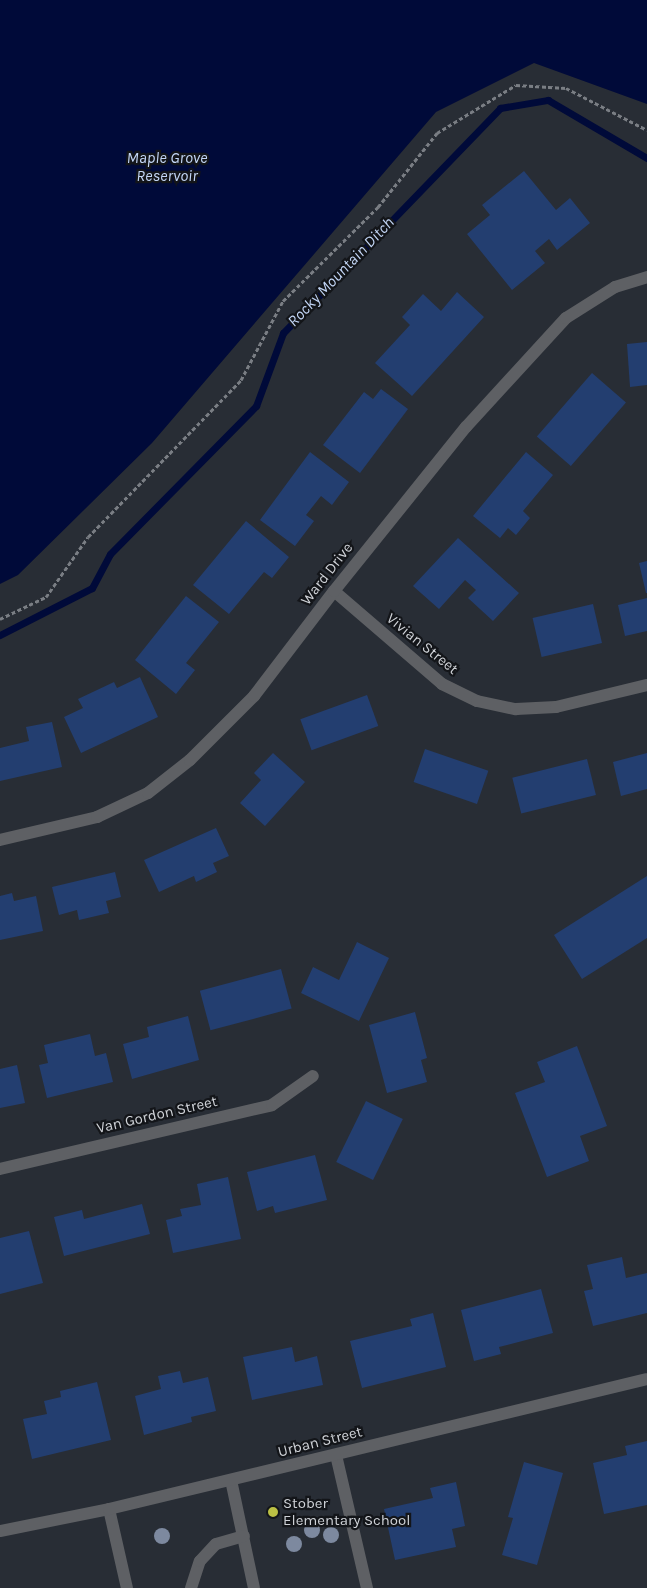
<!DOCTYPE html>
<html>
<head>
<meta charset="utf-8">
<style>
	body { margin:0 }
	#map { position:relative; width:647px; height:1588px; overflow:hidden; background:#282d35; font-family:Karla,sans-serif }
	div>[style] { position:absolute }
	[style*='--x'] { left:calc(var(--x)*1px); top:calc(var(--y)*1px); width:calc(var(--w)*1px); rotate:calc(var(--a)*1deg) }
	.water>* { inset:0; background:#000a39 }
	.stream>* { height:7px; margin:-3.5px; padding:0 3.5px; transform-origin:3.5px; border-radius:3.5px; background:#000a39 }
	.building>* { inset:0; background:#233e70; transform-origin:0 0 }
	.path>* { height:3px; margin-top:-1.5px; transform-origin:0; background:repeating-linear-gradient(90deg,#7a7e84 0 4px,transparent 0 6.5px) }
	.lane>* { height:12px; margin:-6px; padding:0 6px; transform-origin:6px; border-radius:6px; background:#5e6064 }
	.street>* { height:12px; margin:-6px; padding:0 6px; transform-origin:6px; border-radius:6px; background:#5e6064 }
	.trees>* { width:16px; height:16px; margin:-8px; border-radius:50%; background:#7d899f }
	.dots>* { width:14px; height:14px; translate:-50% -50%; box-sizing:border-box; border:2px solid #131519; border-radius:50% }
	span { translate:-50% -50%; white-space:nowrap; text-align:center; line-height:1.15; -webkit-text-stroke:4.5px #131519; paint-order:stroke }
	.street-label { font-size:15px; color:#cfd2d7 }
	.poi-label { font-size:15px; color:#cfd2d7 }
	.left { translate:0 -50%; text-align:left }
	.water-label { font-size:16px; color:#c3d6f6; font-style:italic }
</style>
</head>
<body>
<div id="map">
	<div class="water">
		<div style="clip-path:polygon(0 0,647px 0,647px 104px,534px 63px,436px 112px,152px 443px,18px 575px,0 584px)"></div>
	</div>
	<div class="stream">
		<div style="--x:0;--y:635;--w:103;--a:-27.1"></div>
		<div style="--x:92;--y:588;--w:38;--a:-62"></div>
		<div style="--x:110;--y:554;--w:208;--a:-45.4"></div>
		<div style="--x:256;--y:406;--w:78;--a:-69.7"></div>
		<div style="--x:283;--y:333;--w:313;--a:-46"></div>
		<div style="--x:500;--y:108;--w:49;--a:-9.5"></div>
		<div style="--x:548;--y:100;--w:115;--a:30.4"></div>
	</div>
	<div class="building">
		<div style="clip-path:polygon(524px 171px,556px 210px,570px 198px,590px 223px,557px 250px,549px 239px,535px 251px,545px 263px,512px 290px,467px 234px,490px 215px,482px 205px)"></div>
		<div style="clip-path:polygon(457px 292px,484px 317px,412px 396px,375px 363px,410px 325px,402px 317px,423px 294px,441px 311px)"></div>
		<div style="clip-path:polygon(647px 342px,647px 385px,630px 387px,627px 344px)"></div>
		<div style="left:592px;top:373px;width:45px;height:84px;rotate:41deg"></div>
		<div style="clip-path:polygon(381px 389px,408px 409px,360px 473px,323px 445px,364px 392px,373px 399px)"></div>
		<div style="clip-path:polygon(310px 452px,349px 482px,332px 505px,321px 496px,306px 515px,314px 521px,295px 546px,260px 520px)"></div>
		<div style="clip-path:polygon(526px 452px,553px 475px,523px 511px,530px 518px,516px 535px,508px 528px,500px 538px,473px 516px)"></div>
		<div style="clip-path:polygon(246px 521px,289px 557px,272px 578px,264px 572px,229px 614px,193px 585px)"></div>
		<div style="clip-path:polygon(458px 538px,519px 593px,493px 621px,468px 598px,476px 590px,465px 580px,439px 609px,413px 586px)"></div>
		<div style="clip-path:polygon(647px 561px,647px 593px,646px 593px,639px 563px)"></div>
		<div style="clip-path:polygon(186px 596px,219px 622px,186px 663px,195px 670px,176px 694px,135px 660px)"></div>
		<div style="clip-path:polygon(647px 598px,647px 631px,625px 636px,618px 605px)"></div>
		<div style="left:593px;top:604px;width:40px;height:62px;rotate:77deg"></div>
		<div style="clip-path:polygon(140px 677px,158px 717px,81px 753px,64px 717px,83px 708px,78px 699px,114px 682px,117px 688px)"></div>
		<div style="left:367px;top:695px;width:33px;height:71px;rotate:70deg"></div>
		<div style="clip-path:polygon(52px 722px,62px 767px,0 781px,0 748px,29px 741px,26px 727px)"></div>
		<div style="left:425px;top:749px;width:67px;height:35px;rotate:19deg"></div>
		<div style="clip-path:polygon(273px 753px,305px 782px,265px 826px,240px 803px,261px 780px,254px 773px)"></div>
		<div style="clip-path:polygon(647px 753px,647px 789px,621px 796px,613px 762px)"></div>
		<div style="left:587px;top:759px;width:37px;height:77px;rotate:76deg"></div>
		<div style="clip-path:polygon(216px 828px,229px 856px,213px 863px,217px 872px,196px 882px,194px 876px,159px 892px,144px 860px)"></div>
		<div style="clip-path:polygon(115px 872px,121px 897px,106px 901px,109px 913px,79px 920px,77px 910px,59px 915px,52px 887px)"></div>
		<div style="clip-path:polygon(647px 876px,647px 938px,582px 979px,554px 935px)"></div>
		<div style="clip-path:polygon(12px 893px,14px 901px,36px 896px,43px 931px,0 940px,0 896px)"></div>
		<div style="clip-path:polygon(357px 942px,389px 958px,359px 1021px,301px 993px,313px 967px,339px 980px)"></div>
		<div style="left:281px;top:969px;width:41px;height:84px;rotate:75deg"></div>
		<div style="clip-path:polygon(415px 1012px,427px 1058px,421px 1060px,427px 1082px,387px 1093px,369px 1025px)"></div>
		<div style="clip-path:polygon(188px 1016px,199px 1060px,132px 1079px,123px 1044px,149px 1037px,147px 1027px)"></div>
		<div style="clip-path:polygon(90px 1034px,95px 1056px,106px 1053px,113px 1082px,47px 1098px,39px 1065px,48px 1063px,44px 1045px)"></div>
		<div style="clip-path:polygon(577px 1046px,607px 1126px,580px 1136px,589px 1161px,547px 1177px,515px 1093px,545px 1082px,537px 1062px)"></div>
		<div style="clip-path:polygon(17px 1065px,25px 1103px,0 1108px,0 1069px)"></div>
		<div style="left:366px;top:1101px;width:41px;height:68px;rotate:26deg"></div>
		<div style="clip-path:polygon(315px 1155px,327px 1200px,275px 1213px,273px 1206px,257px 1211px,247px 1172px)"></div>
		<div style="clip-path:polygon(228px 1177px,241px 1239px,173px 1253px,166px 1220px,182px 1216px,180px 1209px,201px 1205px,197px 1184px)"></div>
		<div style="clip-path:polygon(142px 1204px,150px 1234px,64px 1256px,54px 1217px,82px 1210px,84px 1219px)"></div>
		<div style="clip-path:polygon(29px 1231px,43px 1283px,0 1294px,0 1238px)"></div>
		<div style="clip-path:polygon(622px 1257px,626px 1278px,647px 1273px,647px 1313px,593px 1326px,584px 1291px,593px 1289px,587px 1265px)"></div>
		<div style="clip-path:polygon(541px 1289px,553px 1333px,499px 1347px,501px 1354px,474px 1361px,461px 1310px)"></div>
		<div style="clip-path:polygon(433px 1313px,446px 1367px,362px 1388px,350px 1341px,412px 1326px,410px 1319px)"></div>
		<div style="clip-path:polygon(292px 1347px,295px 1362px,317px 1356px,323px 1385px,252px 1400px,243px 1357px)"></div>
		<div style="clip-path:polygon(180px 1371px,183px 1383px,208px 1377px,216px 1411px,191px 1417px,192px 1422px,144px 1435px,135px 1396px,161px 1389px,158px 1376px)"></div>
		<div style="clip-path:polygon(97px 1382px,111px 1440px,32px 1459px,23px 1419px,47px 1414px,44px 1401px,61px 1397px,60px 1391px)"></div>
		<div style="clip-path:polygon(647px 1441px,647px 1505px,604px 1514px,593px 1463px,627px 1455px,625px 1446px)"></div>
		<div style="clip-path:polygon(524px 1462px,563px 1473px,537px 1565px,502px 1555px,513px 1518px,508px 1517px)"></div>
		<div style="clip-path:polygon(456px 1482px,465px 1526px,452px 1529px,456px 1547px,395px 1560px,384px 1509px,433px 1498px,430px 1488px)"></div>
	</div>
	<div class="path">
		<div style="--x:0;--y:619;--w:51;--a:-25.6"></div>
		<div style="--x:46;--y:597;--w:73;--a:-55"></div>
		<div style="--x:88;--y:537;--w:219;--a:-45.7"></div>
		<div style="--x:241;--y:380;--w:89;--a:-62"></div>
		<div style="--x:283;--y:301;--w:134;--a:-44.7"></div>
		<div style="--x:378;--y:207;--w:95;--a:-51.4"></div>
		<div style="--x:437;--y:133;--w:92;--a:-31.3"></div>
		<div style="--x:516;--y:85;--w:50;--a:3.4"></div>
		<div style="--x:566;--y:88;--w:91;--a:27.4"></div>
	</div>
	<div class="lane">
		<div style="--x:336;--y:1455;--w:137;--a:76.9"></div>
		<div style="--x:231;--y:1480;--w:110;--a:78"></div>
		<div style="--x:191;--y:1588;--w:28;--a:-72"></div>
		<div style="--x:200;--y:1561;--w:23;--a:-47"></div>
		<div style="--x:216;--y:1544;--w:29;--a:-16"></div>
	</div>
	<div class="street">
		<div style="--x:334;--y:591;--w:143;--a:40.7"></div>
		<div style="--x:442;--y:684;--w:39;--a:26"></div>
		<div style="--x:477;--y:701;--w:40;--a:12"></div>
		<div style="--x:516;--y:709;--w:40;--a:-2.9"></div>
		<div style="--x:556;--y:707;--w:94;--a:-13.6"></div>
		<div style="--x:0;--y:840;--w:100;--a:-13.3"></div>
		<div style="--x:97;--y:817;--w:56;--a:-25.2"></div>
		<div style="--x:148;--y:793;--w:53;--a:-38.2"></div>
		<div style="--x:190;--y:760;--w:91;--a:-45"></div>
		<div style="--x:254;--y:696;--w:132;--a:-52.7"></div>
		<div style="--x:334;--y:591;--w:211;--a:-51.2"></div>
		<div style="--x:466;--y:427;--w:148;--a:-47.5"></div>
		<div style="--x:566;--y:318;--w:58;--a:-32.3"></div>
		<div style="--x:615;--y:287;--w:34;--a:-17"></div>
		<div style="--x:0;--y:1169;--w:279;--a:-13.2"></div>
		<div style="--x:272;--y:1105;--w:50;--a:-35.3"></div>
		<div style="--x:109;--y:1509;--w:81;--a:77.2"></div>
		<div style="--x:0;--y:1531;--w:111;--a:-11.4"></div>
		<div style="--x:109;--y:1509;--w:553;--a:-13.58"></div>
	</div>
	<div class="trees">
		<div style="left:312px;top:1530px"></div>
		<div style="left:331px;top:1535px"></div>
		<div style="left:162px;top:1536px"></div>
		<div style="left:294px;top:1544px"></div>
	</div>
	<div class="dots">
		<div style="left:273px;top:1512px;background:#bbc044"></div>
	</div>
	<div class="street-label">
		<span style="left:327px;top:574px;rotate:-52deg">Ward Drive</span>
		<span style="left:422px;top:644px;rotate:39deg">Vivian Street</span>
		<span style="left:157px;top:1115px;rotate:-13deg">Van Gordon Street</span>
		<span style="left:320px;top:1442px;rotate:-14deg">Urban Street</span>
	</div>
	<div class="poi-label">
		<span class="left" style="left:283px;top:1512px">Stober<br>Elementary School</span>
	</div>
	<div class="water-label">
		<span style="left:167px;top:167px">Maple Grove<br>Reservoir</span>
		<span style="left:341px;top:272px;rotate:-46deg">Rocky Mountain Ditch</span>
	</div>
</div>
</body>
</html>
